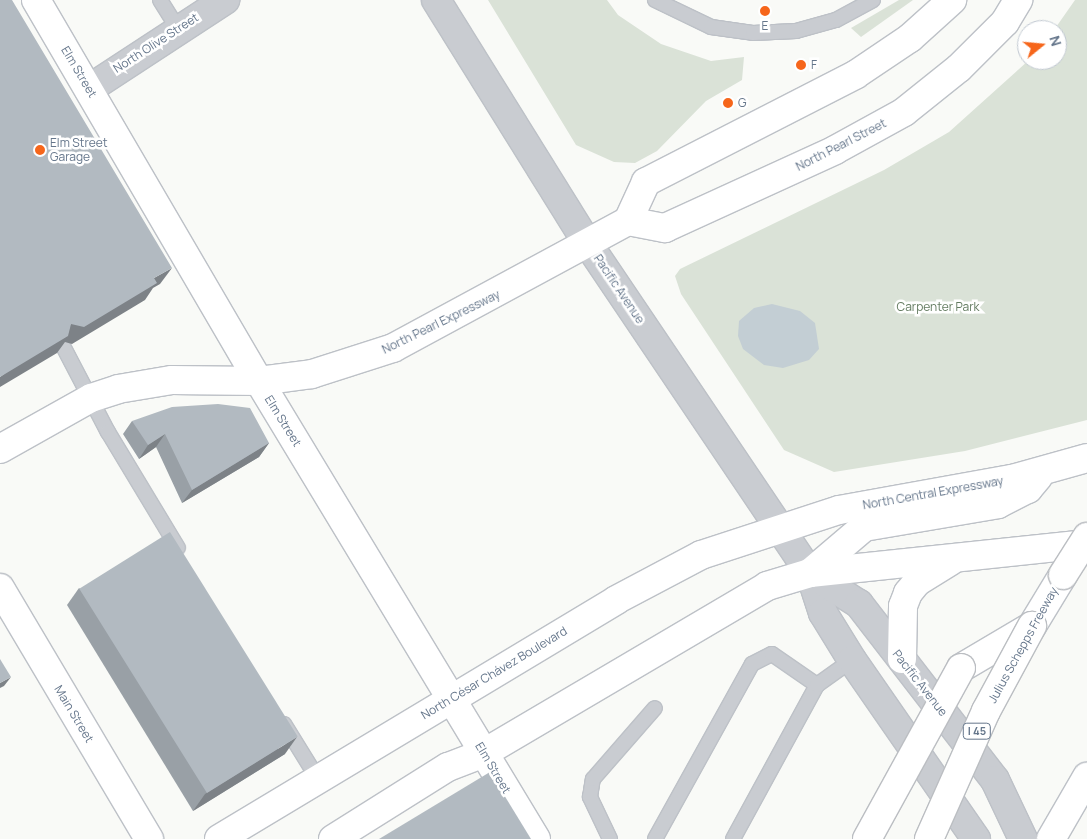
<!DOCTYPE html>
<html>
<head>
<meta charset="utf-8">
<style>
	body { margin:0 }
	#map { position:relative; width:1087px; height:839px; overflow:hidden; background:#f9faf7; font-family:Manrope,sans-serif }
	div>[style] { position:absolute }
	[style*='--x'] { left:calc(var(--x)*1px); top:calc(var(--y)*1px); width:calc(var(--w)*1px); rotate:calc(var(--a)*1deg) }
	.green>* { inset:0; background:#dae2d7 }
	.water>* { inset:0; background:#c3ced4 }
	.roads { filter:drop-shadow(1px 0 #bdc1c7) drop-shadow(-1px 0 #bdc1c7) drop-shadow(0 1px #bdc1c7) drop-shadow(0 -1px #bdc1c7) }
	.service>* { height:14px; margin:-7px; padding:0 7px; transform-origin:7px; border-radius:7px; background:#c9ccd1 }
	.tertiary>* { height:28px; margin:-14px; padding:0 14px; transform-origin:14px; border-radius:14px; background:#c9ccd1 }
	.secondary>* { height:28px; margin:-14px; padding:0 14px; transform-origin:14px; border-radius:14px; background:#fff }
	.primary>* { height:28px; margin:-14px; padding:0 14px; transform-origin:14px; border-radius:14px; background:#fff }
	.motorway>* { height:28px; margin:-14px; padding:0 14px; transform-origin:14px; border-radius:14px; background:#fff }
	.bridges { filter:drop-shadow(1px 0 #bbbec2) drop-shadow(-1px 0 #bbbec2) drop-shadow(0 1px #bbbec2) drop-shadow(0 -1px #bbbec2) }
	.motorway-bridge>* { height:28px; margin:-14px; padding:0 14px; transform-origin:14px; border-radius:14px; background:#fff }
	.wall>* { inset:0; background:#99a0a6 }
	.shaded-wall>* { inset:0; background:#7d8287 }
	.building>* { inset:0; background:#b2bac1; transform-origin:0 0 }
	.dots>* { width:14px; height:14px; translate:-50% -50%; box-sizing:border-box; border:2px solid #fff; border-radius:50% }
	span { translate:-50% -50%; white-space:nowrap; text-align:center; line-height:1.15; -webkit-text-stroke:5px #fff; paint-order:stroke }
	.shield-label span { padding:1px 4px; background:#fff; border:1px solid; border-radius:4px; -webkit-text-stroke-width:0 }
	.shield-label { font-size:11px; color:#65768b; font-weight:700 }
	.poi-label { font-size:12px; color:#65768b }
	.left { translate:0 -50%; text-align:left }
	.street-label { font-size:12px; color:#65768b }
	.park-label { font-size:12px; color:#647c61 }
	.north { position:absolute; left:1017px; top:20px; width:50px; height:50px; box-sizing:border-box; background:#fff; border:1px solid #c1c8d1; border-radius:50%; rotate:73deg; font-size:14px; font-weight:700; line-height:20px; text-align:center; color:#65768b }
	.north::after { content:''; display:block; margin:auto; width:18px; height:22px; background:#f6661b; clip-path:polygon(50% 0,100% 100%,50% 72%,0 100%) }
</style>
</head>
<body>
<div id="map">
	<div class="green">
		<div style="clip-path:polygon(488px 0,607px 0,618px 15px,661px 44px,711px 61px,744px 57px,742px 80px,706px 101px,657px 151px,635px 163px,614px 162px,576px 145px)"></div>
		<div style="clip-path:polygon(899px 0,913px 0,861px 37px,851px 28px)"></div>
		<div style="clip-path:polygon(1075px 0,1087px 0,1087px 420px,965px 451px,834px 472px,784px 450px,681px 294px,675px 276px,680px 269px,884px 170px,949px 132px,1029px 60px,1057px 60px,1054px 30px)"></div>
	</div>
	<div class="water">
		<div style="clip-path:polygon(772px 304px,800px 311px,815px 323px,819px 349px,809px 360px,783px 368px,764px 365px,743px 349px,738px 336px,739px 321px,754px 308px)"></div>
	</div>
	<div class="roads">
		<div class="service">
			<div style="--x:160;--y:0;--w:34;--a:58"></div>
			<div style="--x:655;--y:0;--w:62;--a:25.7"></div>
			<div style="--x:711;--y:27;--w:42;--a:8.1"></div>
			<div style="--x:753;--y:33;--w:43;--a:-2.7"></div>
			<div style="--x:796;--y:31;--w:41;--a:-15.4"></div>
			<div style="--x:836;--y:20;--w:42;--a:-28.4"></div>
			<div style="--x:64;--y:348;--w:95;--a:62.4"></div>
			<div style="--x:108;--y:432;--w:135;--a:58.9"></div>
			<div style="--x:284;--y:724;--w:65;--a:58.3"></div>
			<div style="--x:610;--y:839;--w:47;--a:-115.5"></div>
			<div style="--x:590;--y:797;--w:18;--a:-81"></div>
			<div style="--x:593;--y:779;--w:94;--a:-48.9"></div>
			<div style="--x:655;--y:839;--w:200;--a:-61"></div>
			<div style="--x:752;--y:664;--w:22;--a:-27"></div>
			<div style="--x:772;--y:654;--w:55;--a:34.6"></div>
			<div style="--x:733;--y:839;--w:175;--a:-61.4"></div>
			<div style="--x:817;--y:685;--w:43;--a:-35.5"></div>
		</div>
		<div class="tertiary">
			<div style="--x:436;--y:0;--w:287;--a:58.1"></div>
			<div style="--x:588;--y:244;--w:397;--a:56"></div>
			<div style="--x:810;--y:573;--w:42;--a:72"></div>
			<div style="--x:823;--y:613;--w:55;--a:58.3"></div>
			<div style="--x:852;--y:660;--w:218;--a:55.3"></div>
			<div style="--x:89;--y:89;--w:163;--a:-33.2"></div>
			<div style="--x:810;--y:573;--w:58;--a:32.3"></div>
			<div style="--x:859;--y:604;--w:222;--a:52.3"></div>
			<div style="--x:995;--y:780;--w:65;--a:64.6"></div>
		</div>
		<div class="secondary">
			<div style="--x:36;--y:0;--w:441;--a:59.7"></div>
			<div style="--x:259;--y:381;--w:535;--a:58.83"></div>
			<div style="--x:628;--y:221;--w:38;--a:11"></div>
			<div style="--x:665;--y:228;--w:187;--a:-24.6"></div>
			<div style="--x:835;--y:150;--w:79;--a:-28.8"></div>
			<div style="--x:904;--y:112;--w:70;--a:-38.7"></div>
			<div style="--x:959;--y:68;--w:65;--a:-45"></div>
			<div style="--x:1005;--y:22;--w:26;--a:-59"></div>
			<div style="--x:0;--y:449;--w:104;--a:-29.3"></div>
			<div style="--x:91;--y:398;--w:28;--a:-18"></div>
			<div style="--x:118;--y:389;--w:55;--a:-9.5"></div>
			<div style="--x:172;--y:380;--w:87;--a:0.7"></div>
			<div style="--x:259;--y:381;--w:53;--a:-7.5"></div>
			<div style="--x:312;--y:374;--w:85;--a:-17.8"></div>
			<div style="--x:393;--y:348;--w:267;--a:-28.4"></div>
			<div style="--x:628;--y:221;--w:43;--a:-65.2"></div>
			<div style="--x:646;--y:182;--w:235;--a:-27.1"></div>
			<div style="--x:855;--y:75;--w:66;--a:-33.9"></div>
			<div style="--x:910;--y:38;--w:57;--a:-42.1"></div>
			<div style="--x:0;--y:588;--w:292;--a:59.3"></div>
		</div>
		<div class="primary">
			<div style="--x:810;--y:573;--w:71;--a:-40.4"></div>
			<div style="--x:864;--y:527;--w:136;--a:-9.7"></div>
			<div style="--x:998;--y:504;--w:34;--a:-27"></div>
			<div style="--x:1028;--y:489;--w:16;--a:-50"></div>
			<div style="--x:902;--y:659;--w:53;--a:-88.9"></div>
			<div style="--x:903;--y:606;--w:14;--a:-69"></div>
			<div style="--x:908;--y:593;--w:14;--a:-51"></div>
			<div style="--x:917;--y:582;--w:40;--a:-32"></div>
			<div style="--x:219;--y:839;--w:463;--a:-31"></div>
			<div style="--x:616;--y:600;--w:96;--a:-27.9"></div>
			<div style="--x:701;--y:555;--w:145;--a:-18.1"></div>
			<div style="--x:839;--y:510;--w:176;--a:-10.2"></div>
			<div style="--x:1012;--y:479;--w:78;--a:-15.6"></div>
			<div style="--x:333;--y:839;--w:136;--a:-32.1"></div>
			<div style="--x:448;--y:767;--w:39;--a:-21"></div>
			<div style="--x:484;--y:753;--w:329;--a:-30.5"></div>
			<div style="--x:767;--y:586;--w:45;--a:-16.8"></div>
			<div style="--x:810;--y:573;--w:279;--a:-6"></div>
		</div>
		<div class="motorway">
			<div style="--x:961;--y:668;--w:82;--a:-30.6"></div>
			<div style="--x:1032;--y:626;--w:60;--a:-58.7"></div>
			<div style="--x:1051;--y:839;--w:72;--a:-59.9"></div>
		</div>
	</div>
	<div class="bridges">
		<div class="motorway-bridge">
			<div style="--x:1063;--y:575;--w:45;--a:-57.7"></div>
			<div style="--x:867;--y:839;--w:195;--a:-61.2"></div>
			<div style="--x:929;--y:839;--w:140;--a:-66"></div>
			<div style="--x:986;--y:711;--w:97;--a:-61.6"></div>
		</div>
	</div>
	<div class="wall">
		<div style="clip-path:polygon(132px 421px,269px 443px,259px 457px,182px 503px,156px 447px,139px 459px,123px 434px)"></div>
		<div style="clip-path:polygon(79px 588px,285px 754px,193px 811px,67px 605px)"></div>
	</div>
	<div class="shaded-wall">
		<div style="clip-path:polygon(172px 268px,160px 284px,153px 288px,145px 300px,72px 344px,65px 342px,57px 353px,0 387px,0 377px,71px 324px,154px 278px)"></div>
		<div style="clip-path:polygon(165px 434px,156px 447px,139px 459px,148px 445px)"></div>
		<div style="clip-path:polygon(269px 443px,259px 457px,182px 503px,192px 490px)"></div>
		<div style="clip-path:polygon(11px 677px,4px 686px,0 688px,0 683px)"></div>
		<div style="clip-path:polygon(297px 737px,285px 754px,193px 811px,205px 794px)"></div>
	</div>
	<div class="building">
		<div style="clip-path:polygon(0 0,12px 0,172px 268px,154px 278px,157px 283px,84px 327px,71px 324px,68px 336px,0 377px)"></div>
		<div style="clip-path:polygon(218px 404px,250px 408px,269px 443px,192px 490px,165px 434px,148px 445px,132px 421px,172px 407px)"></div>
		<div style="left:170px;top:532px;width:241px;height:107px;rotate:58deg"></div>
		<div style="clip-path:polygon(0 659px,11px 677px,0 683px)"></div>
		<div style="clip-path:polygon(490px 772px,531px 839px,379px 839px)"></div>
	</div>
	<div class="dots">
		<div style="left:765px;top:11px;background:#f6661b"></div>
		<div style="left:801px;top:65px;background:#f6661b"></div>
		<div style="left:728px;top:103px;background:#f6661b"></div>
		<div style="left:40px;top:150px;background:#f6661b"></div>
	</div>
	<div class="shield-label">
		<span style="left:977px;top:731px">I 45</span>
	</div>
	<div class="poi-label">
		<span style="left:765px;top:26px">E</span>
		<span class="left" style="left:811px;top:65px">F</span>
		<span class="left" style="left:738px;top:103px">G</span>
		<span class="left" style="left:50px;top:150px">Elm Street<br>Garage</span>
	</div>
	<div class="street-label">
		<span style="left:156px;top:43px;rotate:-33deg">North Olive Street</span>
		<span style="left:79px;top:72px;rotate:59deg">Elm Street</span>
		<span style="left:841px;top:145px;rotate:-27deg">North Pearl Street</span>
		<span style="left:619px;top:289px;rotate:56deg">Pacific Avenue</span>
		<span style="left:441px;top:322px;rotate:-26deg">North Pearl Expressway</span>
		<span style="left:283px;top:421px;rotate:58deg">Elm Street</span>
		<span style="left:933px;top:493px;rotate:-10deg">North Central Expressway</span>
		<span style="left:1023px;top:645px;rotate:-61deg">Julius Schepps Freeway</span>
		<span style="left:494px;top:673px;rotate:-31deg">North César Chávez Boulevard</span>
		<span style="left:920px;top:683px;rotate:52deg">Pacific Avenue</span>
		<span style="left:74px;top:714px;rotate:59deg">Main Street</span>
		<span style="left:493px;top:768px;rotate:59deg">Elm Street</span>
	</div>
	<div class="park-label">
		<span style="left:938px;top:307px">Carpenter Park</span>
	</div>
	<div class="north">N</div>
</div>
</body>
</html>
